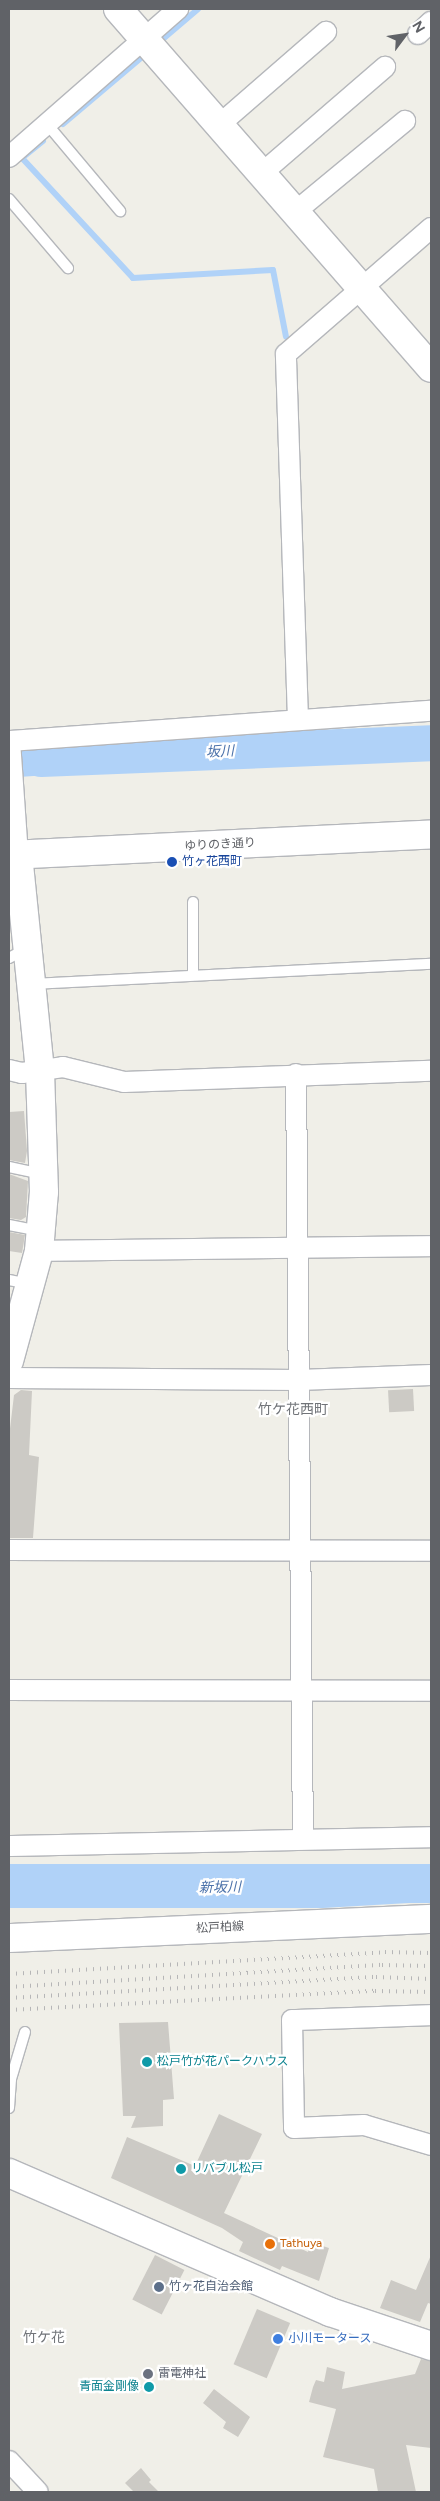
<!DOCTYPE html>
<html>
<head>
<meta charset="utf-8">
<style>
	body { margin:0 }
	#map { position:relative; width:440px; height:2501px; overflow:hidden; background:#f0efe8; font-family:Figtree,"Noto Sans JP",sans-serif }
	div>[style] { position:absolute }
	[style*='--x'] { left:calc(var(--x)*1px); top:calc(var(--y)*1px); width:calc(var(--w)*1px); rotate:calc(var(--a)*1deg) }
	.water>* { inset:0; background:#b0d2f8; transform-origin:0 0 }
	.pier>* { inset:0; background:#f0efe8 }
	.stream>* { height:6px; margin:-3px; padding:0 3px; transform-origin:3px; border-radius:3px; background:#b0d2f8 }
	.river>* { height:36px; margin:-18px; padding:0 18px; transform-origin:18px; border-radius:18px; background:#b0d2f8 }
	.building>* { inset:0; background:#cccac5; transform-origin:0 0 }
	.roads { filter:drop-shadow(1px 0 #b5b7bb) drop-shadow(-1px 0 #b5b7bb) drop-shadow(0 1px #b5b7bb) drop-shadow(0 -1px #b5b7bb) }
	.lane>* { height:10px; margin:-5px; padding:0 5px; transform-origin:5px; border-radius:5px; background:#fff }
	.street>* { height:20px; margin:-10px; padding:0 10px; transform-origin:10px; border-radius:10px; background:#fff }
	.secondary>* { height:28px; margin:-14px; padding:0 14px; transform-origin:14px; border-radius:14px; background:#fff }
	.rail>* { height:4px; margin-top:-2px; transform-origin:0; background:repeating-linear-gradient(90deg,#b6b6b7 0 1px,transparent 0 7px) }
	.dots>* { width:14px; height:14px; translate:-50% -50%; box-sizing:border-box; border:2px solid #fff; border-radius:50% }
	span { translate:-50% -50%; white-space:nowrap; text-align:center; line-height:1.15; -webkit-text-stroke:4.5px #fff; paint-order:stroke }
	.street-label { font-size:12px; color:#606267 }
	.transit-label { font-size:12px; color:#164399 }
	.left { translate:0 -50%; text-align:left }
	.culture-label { font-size:12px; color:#0d838f }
	.right { translate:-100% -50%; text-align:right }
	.food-label { font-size:12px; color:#c56008 }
	.service-label { font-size:12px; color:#4e5e75 }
	.shop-label { font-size:12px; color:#366cbe }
	.worship-label { font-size:12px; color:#5b616d }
	.water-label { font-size:14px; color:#4c72aa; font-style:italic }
	.neighbourhood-label { font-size:14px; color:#717479 }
	.frame { position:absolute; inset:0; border:10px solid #606267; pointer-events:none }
	.north { position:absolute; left:380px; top:10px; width:50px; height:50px; -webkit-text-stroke:4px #fff; paint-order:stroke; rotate:59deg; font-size:14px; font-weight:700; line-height:20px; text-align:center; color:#606267 }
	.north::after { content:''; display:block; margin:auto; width:18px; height:22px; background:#606267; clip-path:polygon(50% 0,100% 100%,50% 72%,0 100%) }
</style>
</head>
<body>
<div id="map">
	<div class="water">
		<div style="left:90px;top:740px;width:32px;height:81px;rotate:86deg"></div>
		<div style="left:431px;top:1864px;width:44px;height:422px;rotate:90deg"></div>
	</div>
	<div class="pier">
		<div style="clip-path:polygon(409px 1903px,431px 1903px,431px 1910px,183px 1916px)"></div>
	</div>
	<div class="stream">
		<div style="--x:157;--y:44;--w:54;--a:-40.5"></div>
		<div style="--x:63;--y:124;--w:111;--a:-40.3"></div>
		<div style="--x:43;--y:141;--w:27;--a:141"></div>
		<div style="--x:22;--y:158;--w:163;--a:47.2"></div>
		<div style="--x:133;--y:278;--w:140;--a:-3.3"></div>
		<div style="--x:273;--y:270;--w:68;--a:79"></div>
	</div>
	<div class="river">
		<div style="--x:41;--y:759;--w:390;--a:-2.3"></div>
	</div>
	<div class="building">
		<div style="clip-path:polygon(24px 1111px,27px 1151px,25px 1163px,9px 1160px,9px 1112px)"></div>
		<div style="clip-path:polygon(9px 1174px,28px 1181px,26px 1217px,21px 1220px,9px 1218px)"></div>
		<div style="clip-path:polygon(9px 1232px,25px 1235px,22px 1253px,9px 1251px)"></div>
		<div style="left:413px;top:1389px;width:22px;height:25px;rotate:87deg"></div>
		<div style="clip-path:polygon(21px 1390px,32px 1391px,29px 1455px,39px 1457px,33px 1538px,9px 1538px,9px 1437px,14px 1395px)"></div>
		<div style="clip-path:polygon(168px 2022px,174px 2099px,163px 2100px,163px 2126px,131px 2128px,136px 2116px,123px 2116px,119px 2023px)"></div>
		<div style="clip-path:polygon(219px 2114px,262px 2134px,224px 2213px,308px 2252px,310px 2242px,329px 2248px,319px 2281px,282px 2266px,280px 2270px,239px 2251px,243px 2242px,222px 2228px,111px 2178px,127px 2137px,195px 2166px)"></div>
		<div style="left:155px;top:2255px;width:33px;height:50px;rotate:27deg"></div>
		<div style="clip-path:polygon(431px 2255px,431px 2304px,428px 2303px,420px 2322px,380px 2308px,391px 2280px,416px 2290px)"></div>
		<div style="left:257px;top:2309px;width:36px;height:60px;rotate:23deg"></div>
		<div style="clip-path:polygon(421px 2359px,431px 2361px,431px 2448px,406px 2445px,416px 2492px,378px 2492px,374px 2469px,323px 2457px,336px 2409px,309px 2402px,313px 2387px,316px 2380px,324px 2382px,327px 2367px,345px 2372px,342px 2389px,415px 2374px)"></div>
		<div style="clip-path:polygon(214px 2389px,250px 2417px,238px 2437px,223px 2428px,226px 2422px,203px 2403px)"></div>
		<div style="clip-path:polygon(141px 2468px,151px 2480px,149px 2482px,159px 2492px,134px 2492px,125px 2483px)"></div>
	</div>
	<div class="roads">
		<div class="lane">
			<div style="--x:47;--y:124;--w:114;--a:50"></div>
			<div style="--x:9;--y:199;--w:91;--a:49.5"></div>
			<div style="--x:193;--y:902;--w:73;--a:90"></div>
			<div style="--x:9;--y:958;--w:19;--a:-28"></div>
			<div style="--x:32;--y:984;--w:400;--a:-2.9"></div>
			<div style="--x:9;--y:1167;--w:34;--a:12"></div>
			<div style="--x:9;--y:1225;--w:32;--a:11"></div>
			<div style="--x:9;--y:1280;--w:20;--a:11"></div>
			<div style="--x:9;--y:2108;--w:29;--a:-86"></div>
			<div style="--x:11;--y:2079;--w:49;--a:-73.4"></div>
		</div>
		<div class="street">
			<div style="--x:418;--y:34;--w:18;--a:-43"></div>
			<div style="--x:219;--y:125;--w:142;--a:-41"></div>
			<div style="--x:9;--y:157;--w:225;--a:-41.2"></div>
			<div style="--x:261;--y:174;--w:164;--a:-40.8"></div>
			<div style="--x:295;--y:212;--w:143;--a:-39.6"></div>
			<div style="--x:298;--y:720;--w:366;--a:-91.9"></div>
			<div style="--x:286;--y:354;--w:192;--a:-41"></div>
			<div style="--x:9;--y:741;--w:423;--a:-4.1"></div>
			<div style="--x:10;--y:741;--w:113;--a:86"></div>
			<div style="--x:9;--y:1070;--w:13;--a:13"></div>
			<div style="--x:22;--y:1073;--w:41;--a:-8.3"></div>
			<div style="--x:63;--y:1067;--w:63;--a:13.8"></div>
			<div style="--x:124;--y:1082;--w:307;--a:-2.1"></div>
			<div style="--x:296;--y:1074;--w:765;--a:89.48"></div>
			<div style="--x:39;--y:1251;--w:392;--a:-0.7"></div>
			<div style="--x:9;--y:1378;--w:290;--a:0.4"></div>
			<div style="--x:299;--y:1380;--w:132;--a:-2.2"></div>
			<div style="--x:9;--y:1550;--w:422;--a:0.1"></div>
			<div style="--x:9;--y:1690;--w:422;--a:0.1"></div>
			<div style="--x:9;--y:1846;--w:422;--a:-1.2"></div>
			<div style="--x:431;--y:2015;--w:139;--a:177.9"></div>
			<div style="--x:292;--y:2020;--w:108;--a:88.9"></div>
			<div style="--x:294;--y:2128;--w:70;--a:-2.5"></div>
			<div style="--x:364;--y:2125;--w:70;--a:16.6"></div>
			<div style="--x:9;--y:2461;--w:42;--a:46.9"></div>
		</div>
		<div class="secondary">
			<div style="--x:118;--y:9;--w:476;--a:48.9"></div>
			<div style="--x:9;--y:855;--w:423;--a:-2.8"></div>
			<div style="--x:9;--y:1361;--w:114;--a:-74.7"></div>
			<div style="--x:39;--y:1251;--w:59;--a:-85.2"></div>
			<div style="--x:44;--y:1192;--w:121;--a:-91.9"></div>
			<div style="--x:40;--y:1071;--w:218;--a:-95.8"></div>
			<div style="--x:9;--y:1938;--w:422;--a:-2.6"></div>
			<div style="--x:9;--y:2173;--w:350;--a:23.4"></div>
			<div style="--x:330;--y:2312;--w:107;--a:18.6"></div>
		</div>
	</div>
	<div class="rail">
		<div style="--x:9;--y:1974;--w:377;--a:-3.3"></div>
		<div style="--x:385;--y:1952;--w:46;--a:1.2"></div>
		<div style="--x:9;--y:1987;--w:374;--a:-3.4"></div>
		<div style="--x:382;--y:1965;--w:49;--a:1.2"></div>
		<div style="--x:9;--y:1998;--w:368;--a:-3.3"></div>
		<div style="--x:376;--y:1977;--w:55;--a:2.1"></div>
		<div style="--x:9;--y:2010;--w:366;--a:-3"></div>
		<div style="--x:375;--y:1991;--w:56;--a:1"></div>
	</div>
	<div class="dots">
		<div style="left:172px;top:862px;background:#1a4fb4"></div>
		<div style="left:147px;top:2062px;background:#0f9aa8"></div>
		<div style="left:181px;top:2169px;background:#0f9aa8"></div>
		<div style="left:270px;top:2244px;background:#e8710a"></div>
		<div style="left:159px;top:2287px;background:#5c6f8a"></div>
		<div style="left:278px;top:2339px;background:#3f7fe0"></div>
		<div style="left:148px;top:2374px;background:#6b7280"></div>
		<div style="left:149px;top:2387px;background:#0f9aa8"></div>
	</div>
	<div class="street-label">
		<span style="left:220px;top:845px;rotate:-3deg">ゆりのき通り</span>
		<span style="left:220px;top:1928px;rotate:-3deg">松戸柏線</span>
	</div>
	<div class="transit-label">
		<span class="left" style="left:182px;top:862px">竹ヶ花西町</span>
	</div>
	<div class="culture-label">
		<span class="left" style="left:157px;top:2062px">松戸竹が花パークハウス</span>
		<span class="left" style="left:191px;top:2169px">リバブル松戸</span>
		<span class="right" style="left:139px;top:2387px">青面金剛像</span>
	</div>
	<div class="food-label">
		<span class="left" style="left:280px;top:2244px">Tathuya</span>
	</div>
	<div class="service-label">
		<span class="left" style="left:169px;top:2287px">竹ヶ花自治会館</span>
	</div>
	<div class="shop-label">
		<span class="left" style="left:288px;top:2339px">小川モータース</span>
	</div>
	<div class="worship-label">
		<span class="left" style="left:158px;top:2374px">雷電神社</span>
	</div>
	<div class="water-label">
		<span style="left:220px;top:752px;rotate:-3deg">坂川</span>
		<span style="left:220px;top:1888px;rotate:-1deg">新坂川</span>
	</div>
	<div class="neighbourhood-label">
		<span style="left:293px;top:1410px">竹ケ花西町</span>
		<span style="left:44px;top:2338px">竹ケ花</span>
	</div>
	<div class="frame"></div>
	<div class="north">N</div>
</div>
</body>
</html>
